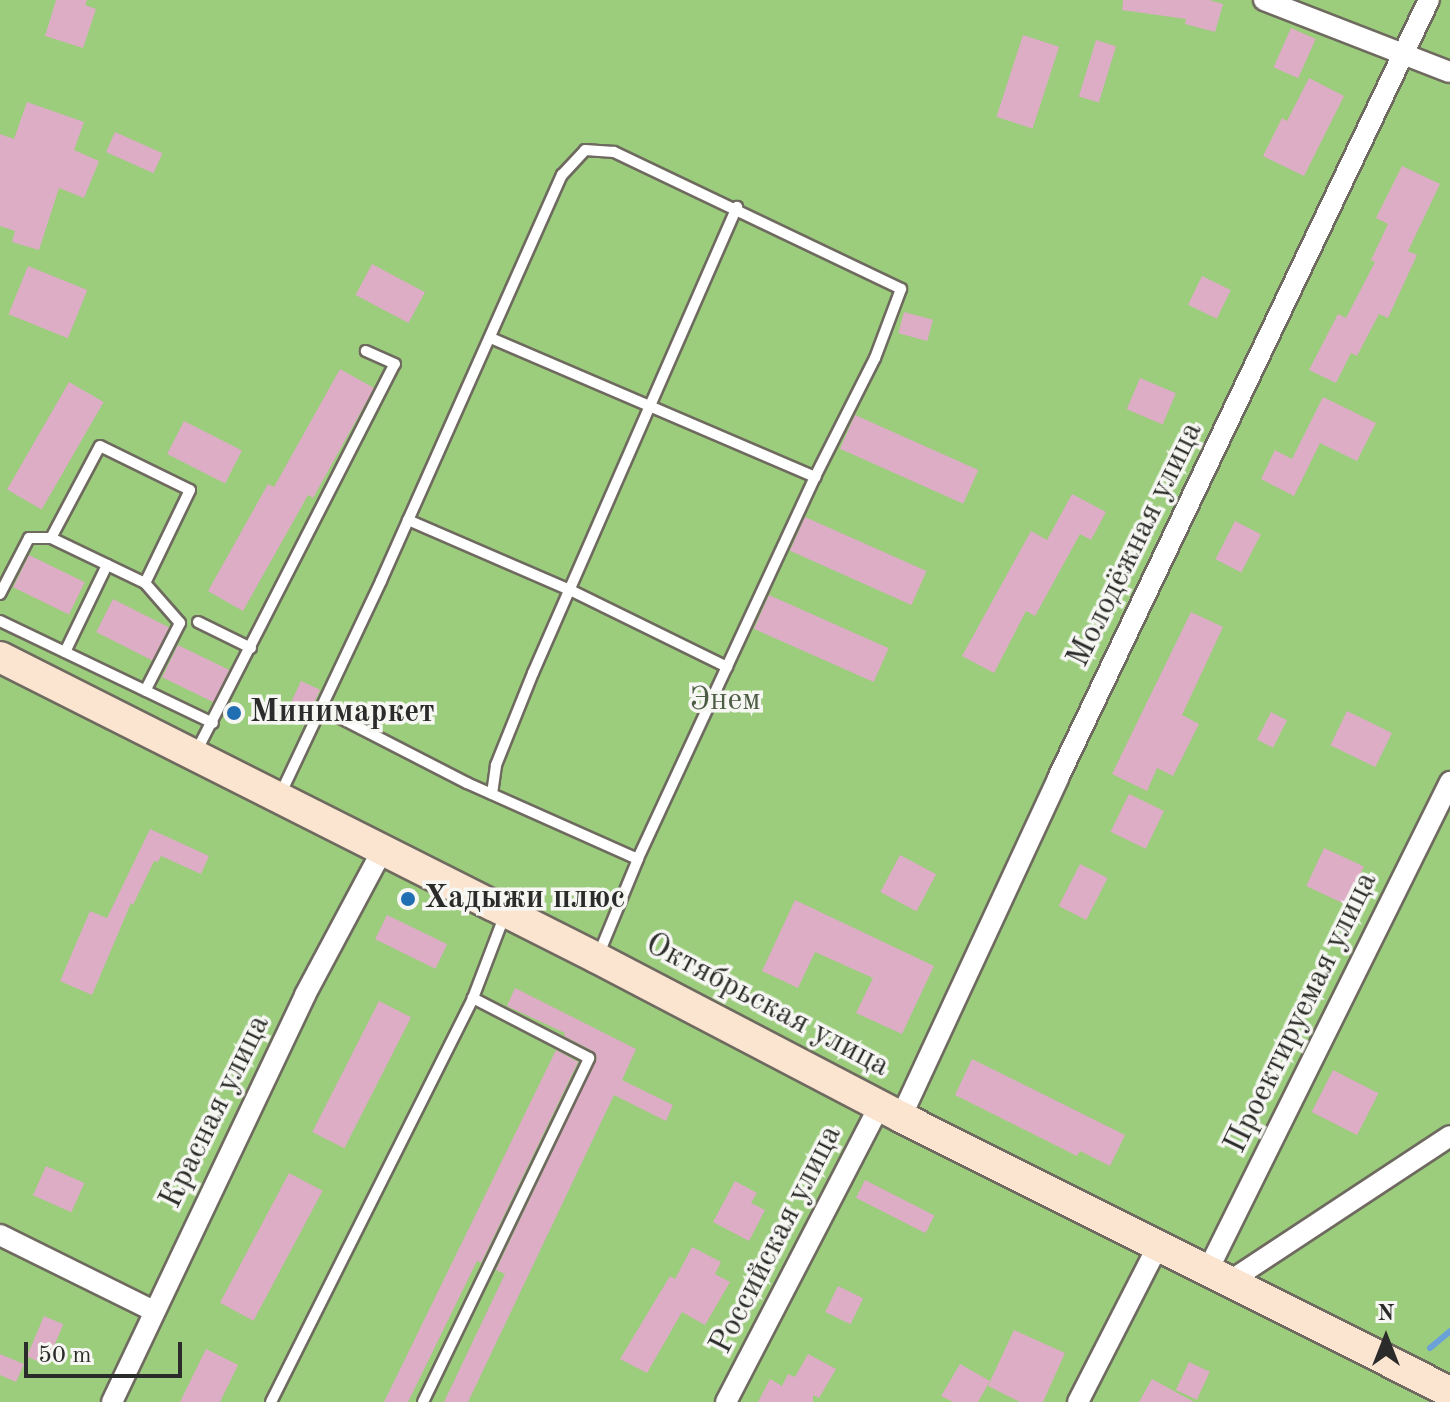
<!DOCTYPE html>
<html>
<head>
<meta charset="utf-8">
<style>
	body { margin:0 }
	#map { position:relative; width:1450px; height:1402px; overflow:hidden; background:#eedfc0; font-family:"Old Standard TT",serif }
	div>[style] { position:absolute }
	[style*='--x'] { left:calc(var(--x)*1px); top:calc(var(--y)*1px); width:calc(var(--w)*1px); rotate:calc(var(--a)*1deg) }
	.green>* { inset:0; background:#9bcd7d; transform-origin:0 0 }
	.stream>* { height:6px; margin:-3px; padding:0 3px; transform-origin:3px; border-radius:3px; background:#6ba1d9 }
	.building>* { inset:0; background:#ddacc5; transform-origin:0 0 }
	.roads { filter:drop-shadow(2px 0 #6f6a5f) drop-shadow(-2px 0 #6f6a5f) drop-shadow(0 2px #6f6a5f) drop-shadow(0 -2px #6f6a5f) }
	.lane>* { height:10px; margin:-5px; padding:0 5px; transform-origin:5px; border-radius:5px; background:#fff }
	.street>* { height:20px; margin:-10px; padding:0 10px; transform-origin:10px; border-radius:10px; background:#fff }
	.secondary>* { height:30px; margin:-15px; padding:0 15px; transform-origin:15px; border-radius:15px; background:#fce5d0 }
	.dots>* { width:22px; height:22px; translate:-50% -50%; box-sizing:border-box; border:4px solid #f6f6f2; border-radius:50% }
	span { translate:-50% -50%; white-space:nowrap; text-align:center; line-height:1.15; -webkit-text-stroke:7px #f6f6f2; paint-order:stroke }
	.street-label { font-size:32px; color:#2b2b2b }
	.park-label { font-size:32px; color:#4d5c44 }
	.poi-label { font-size:32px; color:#2b2b2b; font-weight:700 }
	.left { translate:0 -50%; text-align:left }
	.north { position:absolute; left:1346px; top:1298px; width:80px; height:80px; -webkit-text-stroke:6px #f6f6f2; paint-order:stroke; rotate:0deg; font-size:22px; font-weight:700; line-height:32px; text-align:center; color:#2b2b2b }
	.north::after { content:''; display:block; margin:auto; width:28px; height:36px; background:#2b2b2b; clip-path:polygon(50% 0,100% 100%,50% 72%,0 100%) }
	.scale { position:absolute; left:24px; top:1342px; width:158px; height:36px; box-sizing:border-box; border:4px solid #2b2b2b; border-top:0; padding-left:10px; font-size:24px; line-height:28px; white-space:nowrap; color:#2b2b2b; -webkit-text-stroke:6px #f6f6f2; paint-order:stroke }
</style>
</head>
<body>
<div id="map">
	<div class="green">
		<div style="left:0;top:0;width:1450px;height:1402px"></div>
	</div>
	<div class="stream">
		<div style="--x:1430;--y:1348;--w:26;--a:-40"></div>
	</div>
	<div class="building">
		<div style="clip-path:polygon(56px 0,87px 0,85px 5px,96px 9px,83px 48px,45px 36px)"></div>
		<div style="clip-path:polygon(1123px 0,1209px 0,1223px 4px,1215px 32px,1185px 24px,1186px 19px,1122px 10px)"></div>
		<div style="left:1291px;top:28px;width:27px;height:43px;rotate:24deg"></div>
		<div style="left:1023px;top:35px;width:38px;height:86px;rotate:18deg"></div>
		<div style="left:1096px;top:40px;width:21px;height:59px;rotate:17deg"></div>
		<div style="clip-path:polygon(1309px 78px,1344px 96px,1304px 176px,1263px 156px,1282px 118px,1287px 121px)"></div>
		<div style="clip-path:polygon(27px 102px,84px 122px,74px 150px,99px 161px,84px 198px,59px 188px,39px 250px,12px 242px,15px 231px,0 226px,0 134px,14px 139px)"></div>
		<div style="left:115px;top:132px;width:52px;height:22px;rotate:24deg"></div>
		<div style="clip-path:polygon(1402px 166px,1440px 184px,1408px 251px,1417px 255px,1388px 318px,1379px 314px,1357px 356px,1351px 353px,1336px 383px,1309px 370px,1338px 314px,1346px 318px,1375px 262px,1371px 260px,1388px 224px,1376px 218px)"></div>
		<div style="left:372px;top:264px;width:60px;height:35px;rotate:28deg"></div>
		<div style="left:28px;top:266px;width:64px;height:52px;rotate:22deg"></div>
		<div style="left:1202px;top:276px;width:32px;height:32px;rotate:26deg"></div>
		<div style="left:904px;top:312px;width:30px;height:22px;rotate:15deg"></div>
		<div style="clip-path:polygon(340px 369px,374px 388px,313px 498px,308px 495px,243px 611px,208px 591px,268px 484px,274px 487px)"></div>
		<div style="left:1140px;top:378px;width:39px;height:34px;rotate:23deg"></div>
		<div style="left:69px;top:382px;width:40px;height:124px;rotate:30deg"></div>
		<div style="clip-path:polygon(1323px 397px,1376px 423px,1357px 461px,1320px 443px,1294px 496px,1261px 479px,1275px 450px,1292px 459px)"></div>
		<div style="left:855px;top:415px;width:135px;height:37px;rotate:24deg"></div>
		<div style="left:184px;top:421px;width:65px;height:37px;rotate:27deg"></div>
		<div style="clip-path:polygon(1072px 494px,1106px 512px,1091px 540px,1080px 534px,1035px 616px,1026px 611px,994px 673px,962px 656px,1031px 531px,1047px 540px)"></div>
		<div style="left:805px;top:517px;width:133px;height:37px;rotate:24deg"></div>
		<div style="left:1235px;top:521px;width:29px;height:43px;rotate:27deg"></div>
		<div style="left:29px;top:555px;width:62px;height:36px;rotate:26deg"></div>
		<div style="left:769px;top:595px;width:131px;height:37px;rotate:24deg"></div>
		<div style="left:113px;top:599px;width:63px;height:37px;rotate:27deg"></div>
		<div style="clip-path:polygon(1191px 612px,1223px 627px,1182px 715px,1199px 724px,1173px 776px,1157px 768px,1147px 791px,1112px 774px)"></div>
		<div style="left:178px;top:645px;width:57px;height:36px;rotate:26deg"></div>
		<div style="left:301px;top:681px;width:21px;height:39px;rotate:25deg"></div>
		<div style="left:1347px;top:711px;width:50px;height:38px;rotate:26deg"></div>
		<div style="left:1271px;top:712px;width:18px;height:31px;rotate:27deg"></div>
		<div style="left:1129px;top:794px;width:39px;height:42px;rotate:26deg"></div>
		<div style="clip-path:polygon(150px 829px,209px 856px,201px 874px,161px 856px,158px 862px,154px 861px,133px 905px,131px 903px,92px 995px,60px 981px,90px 911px,107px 918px)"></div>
		<div style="left:1324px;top:848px;width:44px;height:42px;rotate:25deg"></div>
		<div style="left:900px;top:855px;width:41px;height:42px;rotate:28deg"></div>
		<div style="left:1080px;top:864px;width:31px;height:47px;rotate:27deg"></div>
		<div style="clip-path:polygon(795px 900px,934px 966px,902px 1034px,856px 1013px,873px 978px,815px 952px,798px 988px,762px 971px)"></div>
		<div style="left:387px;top:915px;width:67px;height:27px;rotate:26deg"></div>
		<div style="clip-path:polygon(515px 988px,636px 1049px,622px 1080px,673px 1105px,666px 1121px,614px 1095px,468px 1402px,444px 1402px,505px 1274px,496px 1270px,597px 1058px,593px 1051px,564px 1036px,565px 1033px,507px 1006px)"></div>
		<div style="left:379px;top:1001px;width:36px;height:147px;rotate:27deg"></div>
		<div style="clip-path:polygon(556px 1050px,578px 1062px,481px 1263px,477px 1261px,408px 1402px,384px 1402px)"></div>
		<div style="clip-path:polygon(972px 1059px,1125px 1135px,1110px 1166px,1080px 1151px,1077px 1156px,955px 1095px)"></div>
		<div style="left:1333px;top:1070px;width:51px;height:47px;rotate:27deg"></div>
		<div style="left:46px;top:1166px;width:42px;height:32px;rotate:24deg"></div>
		<div style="left:289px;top:1173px;width:38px;height:147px;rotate:28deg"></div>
		<div style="left:865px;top:1180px;width:78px;height:20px;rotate:27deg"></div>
		<div style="clip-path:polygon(735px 1181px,757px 1193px,751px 1203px,765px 1210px,749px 1241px,713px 1222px)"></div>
		<div style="clip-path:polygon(692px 1247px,721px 1262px,715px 1274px,730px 1282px,705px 1325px,682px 1312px,647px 1373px,620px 1359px,670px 1276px,675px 1279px)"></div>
		<div style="left:838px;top:1286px;width:28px;height:29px;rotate:26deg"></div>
		<div style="left:44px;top:1316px;width:21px;height:44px;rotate:23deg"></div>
		<div style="clip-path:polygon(1014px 1330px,1065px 1353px,1043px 1402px,1020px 1402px,988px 1386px)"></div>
		<div style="clip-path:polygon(206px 1349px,238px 1365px,220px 1402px,180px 1402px)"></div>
		<div style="clip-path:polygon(0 1354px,24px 1364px,16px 1382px,0 1375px)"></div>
		<div style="clip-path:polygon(808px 1354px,836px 1369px,819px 1398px,813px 1395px,813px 1402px,758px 1402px,770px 1379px,782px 1386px,788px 1374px,795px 1377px)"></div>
		<div style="left:1189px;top:1362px;width:23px;height:31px;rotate:25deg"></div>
		<div style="clip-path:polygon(960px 1364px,990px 1381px,978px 1402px,953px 1402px,941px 1396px)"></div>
		<div style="clip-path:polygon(1152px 1379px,1194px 1402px,1139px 1402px)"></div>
	</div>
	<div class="roads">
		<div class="lane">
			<div style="--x:491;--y:338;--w:353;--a:23.2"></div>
			<div style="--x:100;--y:446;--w:100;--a:26.1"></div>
			<div style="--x:190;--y:490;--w:103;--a:115.8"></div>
			<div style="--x:145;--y:583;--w:104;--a:-154.4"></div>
			<div style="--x:51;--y:538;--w:104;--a:-62"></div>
			<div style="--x:408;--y:520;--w:176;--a:23.4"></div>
			<div style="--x:570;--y:590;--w:175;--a:26.1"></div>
			<div style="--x:145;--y:583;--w:53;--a:48.8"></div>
			<div style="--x:180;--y:623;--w:76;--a:117.2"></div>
			<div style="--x:0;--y:594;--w:63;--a:-62.6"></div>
			<div style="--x:29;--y:538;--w:22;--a:0"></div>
			<div style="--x:0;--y:621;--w:236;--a:25.6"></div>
			<div style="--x:198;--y:622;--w:59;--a:26.1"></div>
			<div style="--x:65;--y:652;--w:97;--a:-64.2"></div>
			<div style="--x:321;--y:708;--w:164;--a:27.2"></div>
			<div style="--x:467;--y:783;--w:187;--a:24"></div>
			<div style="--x:195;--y:754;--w:438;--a:-62.9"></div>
			<div style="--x:395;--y:364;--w:32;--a:-156"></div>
			<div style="--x:492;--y:794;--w:29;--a:-82"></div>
			<div style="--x:496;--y:765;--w:99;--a:-68.1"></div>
			<div style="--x:533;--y:673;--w:509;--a:-66.36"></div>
			<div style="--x:280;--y:795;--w:237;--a:-64.7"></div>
			<div style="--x:381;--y:581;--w:445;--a:-66"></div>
			<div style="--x:562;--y:175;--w:34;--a:-47"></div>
			<div style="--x:585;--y:150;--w:29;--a:4"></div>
			<div style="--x:614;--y:152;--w:318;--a:25.5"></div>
			<div style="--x:901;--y:289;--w:74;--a:110.6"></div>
			<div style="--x:875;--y:358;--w:133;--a:116.8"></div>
			<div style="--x:815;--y:477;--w:421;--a:114.9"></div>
			<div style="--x:638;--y:859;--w:105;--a:112.4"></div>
			<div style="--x:271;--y:1402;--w:452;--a:-63.4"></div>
			<div style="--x:473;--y:998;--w:90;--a:-69.1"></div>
			<div style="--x:423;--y:1402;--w:382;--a:-64.2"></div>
			<div style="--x:589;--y:1058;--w:131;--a:-152.7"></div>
		</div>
		<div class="street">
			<div style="--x:1264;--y:0;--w:199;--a:21.2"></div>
			<div style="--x:901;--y:1117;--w:374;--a:-65.1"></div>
			<div style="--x:1058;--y:778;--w:862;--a:-64.51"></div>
			<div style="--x:0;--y:1235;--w:172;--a:26.3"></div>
			<div style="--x:1208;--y:1270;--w:545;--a:-63.62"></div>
			<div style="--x:1230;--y:1281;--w:263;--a:-33.4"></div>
			<div style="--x:112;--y:1402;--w:450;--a:-64.6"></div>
			<div style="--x:305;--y:995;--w:163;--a:-61.9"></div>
			<div style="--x:726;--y:1402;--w:335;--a:-62.6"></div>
			<div style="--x:1078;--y:1402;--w:175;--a:-62.9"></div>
		</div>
		<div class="secondary">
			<div style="--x:0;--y:657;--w:669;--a:26.76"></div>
			<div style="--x:597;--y:958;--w:343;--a:27.6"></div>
			<div style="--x:901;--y:1117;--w:614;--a:26.61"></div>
		</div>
	</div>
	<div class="dots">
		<div style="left:234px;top:713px;background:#1f6fb2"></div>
		<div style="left:408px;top:899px;background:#1f6fb2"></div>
	</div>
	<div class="street-label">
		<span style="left:1136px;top:545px;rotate:-64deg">Молодёжная улица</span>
		<span style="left:767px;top:1006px;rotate:28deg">Октябрьская улица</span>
		<span style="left:1302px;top:1013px;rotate:-64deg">Проектируемая улица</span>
		<span style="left:216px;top:1112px;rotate:-64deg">Красная улица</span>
		<span style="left:777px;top:1240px;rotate:-63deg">Российская улица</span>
	</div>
	<div class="park-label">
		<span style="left:725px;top:701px">Энем</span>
	</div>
	<div class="poi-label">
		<span class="left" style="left:250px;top:713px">Минимаркет</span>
		<span class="left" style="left:424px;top:899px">Хадыжи плюс</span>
	</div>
	<div class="north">N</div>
	<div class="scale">50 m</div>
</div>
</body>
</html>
